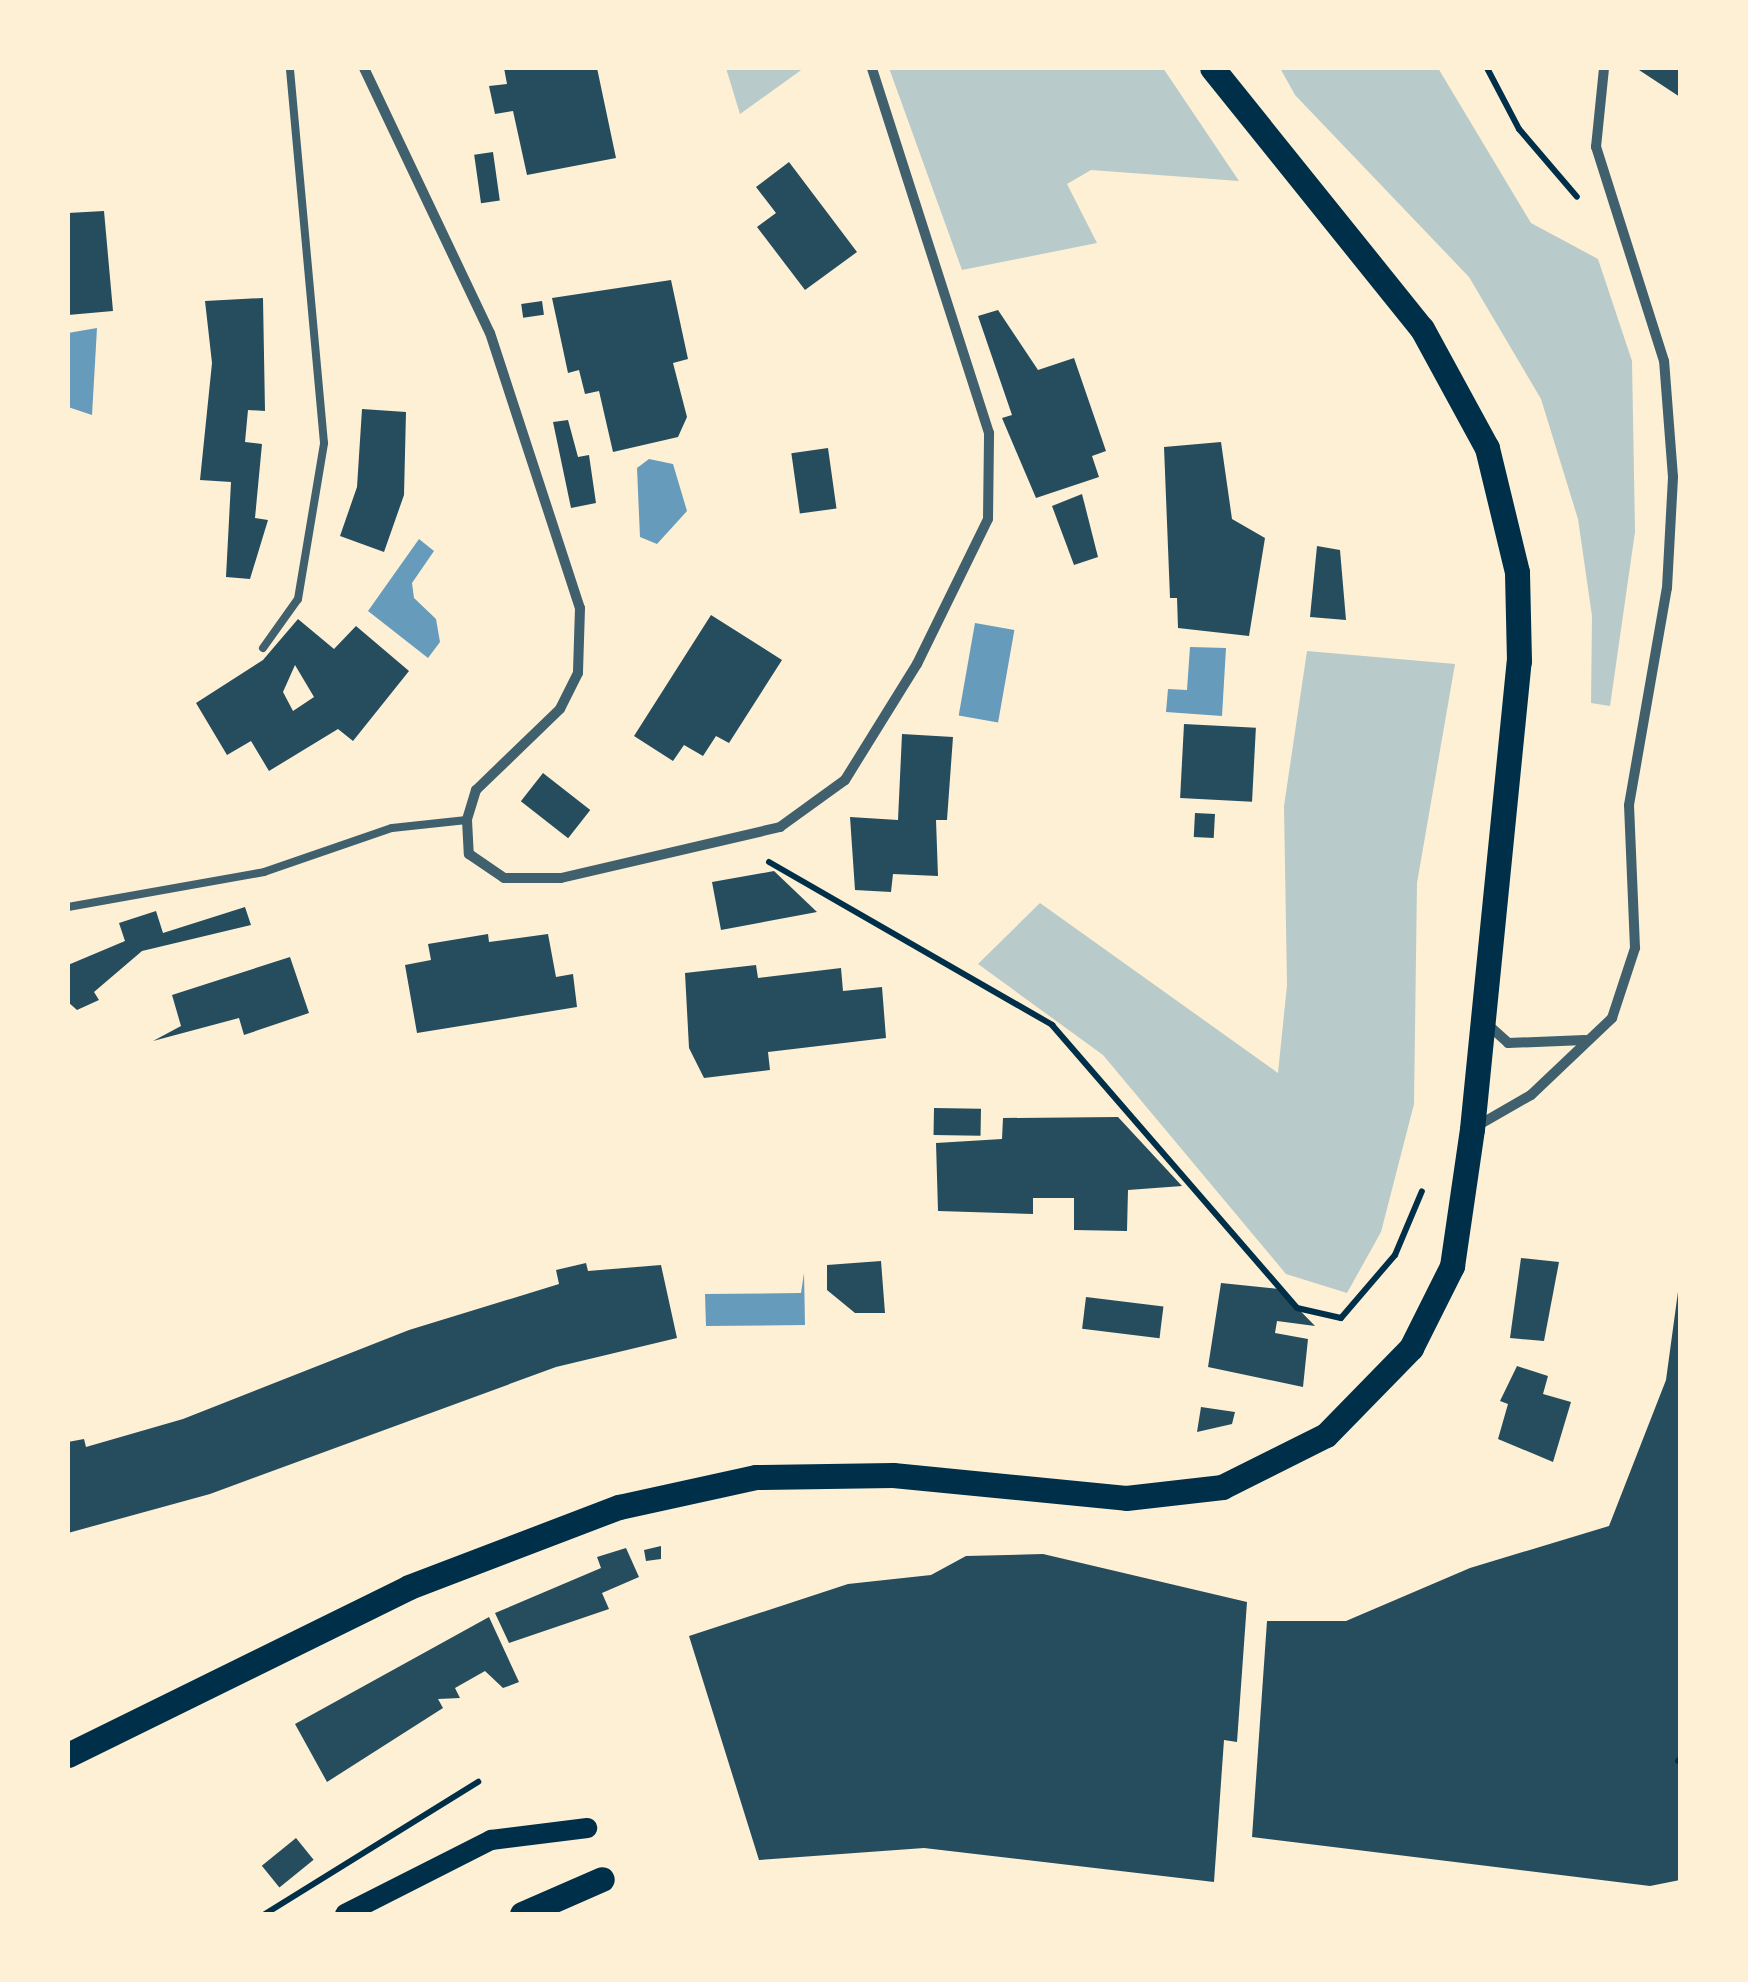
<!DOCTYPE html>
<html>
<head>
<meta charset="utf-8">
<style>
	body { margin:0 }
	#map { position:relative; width:1748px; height:1982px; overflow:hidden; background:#fdf0d5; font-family:"Space Grotesk",sans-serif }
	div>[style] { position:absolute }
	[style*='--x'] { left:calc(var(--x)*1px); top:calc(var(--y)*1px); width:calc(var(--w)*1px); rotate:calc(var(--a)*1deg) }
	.green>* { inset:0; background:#b9caca }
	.water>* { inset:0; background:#669bbc; transform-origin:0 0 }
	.building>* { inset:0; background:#264d5e; transform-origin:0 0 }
	.path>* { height:6px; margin:-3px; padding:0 3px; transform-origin:3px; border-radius:3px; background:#003049 }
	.service>* { height:8px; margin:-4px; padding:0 4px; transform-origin:4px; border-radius:4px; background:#3f606c }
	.minor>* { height:10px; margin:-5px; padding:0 5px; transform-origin:5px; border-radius:5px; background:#3f606c }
	.secondary>* { height:20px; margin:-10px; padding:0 10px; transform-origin:10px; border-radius:10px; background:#003049 }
	.primary>* { height:25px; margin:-12.5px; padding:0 12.5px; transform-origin:12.5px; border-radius:12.5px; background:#003049 }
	span { translate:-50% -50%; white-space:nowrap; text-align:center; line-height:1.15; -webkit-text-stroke:10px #fdf0d5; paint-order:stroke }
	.frame { position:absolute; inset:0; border:70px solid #fdf0d5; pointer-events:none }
</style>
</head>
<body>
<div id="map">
	<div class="green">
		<div style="clip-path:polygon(726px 68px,804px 68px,740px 114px)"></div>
		<div style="clip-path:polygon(889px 68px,1163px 68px,1239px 181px,1091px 170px,1067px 184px,1097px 243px,962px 270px)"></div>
		<div style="clip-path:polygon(1280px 68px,1438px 68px,1531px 223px,1598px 259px,1632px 361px,1635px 532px,1610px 706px,1591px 703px,1592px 616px,1578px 519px,1541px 399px,1469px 277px,1295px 95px)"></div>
		<div style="clip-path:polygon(1307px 651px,1455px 664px,1417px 883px,1414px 1104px,1381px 1232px,1347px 1293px,1286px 1274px,1103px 1055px,978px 964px,1040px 903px,1278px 1073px,1287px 985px,1284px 806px)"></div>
	</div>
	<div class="water">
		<div style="clip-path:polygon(97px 328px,92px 415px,68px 407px,68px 333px)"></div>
		<div style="clip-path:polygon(649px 459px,673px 464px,687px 511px,657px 544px,640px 537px,637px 468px)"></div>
		<div style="clip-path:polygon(419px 539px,434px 551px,412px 583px,414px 598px,436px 619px,440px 642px,428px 658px,368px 611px)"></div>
		<div style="left:975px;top:623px;width:40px;height:94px;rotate:10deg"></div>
		<div style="clip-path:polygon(1190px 647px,1226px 648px,1222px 716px,1166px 712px,1168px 689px,1187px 690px)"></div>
		<div style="clip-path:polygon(804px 1273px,805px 1325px,706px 1326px,705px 1294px,801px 1293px)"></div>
	</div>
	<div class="building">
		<div style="clip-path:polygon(504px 68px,597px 68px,616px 158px,527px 175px,513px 111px,495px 114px,489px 86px,507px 84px)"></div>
		<div style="clip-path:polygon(1636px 68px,1680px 68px,1680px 97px)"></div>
		<div style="left:493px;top:152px;width:49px;height:19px;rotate:82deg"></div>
		<div style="clip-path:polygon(789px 162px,857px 252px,805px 290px,757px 227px,776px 213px,756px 187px)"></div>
		<div style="clip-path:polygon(104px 211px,113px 311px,68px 315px,68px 213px)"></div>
		<div style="clip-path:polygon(671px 280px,688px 359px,673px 363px,687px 417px,678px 437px,613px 452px,599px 391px,585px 394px,579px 370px,568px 373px,552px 298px)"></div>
		<div style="clip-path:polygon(263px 298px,265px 411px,248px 410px,245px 442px,262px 444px,255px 518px,268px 520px,250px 579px,226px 577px,231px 482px,200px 480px,212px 363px,205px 301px)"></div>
		<div style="left:542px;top:301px;width:14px;height:21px;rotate:82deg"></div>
		<div style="clip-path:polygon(998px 310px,1038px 370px,1074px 358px,1106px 451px,1092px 456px,1099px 477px,1036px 498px,1002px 418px,1012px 415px,978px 316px)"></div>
		<div style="clip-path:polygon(362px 409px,406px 412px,404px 495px,384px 552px,340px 536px,357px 487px)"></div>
		<div style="clip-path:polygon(568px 420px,578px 457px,589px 455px,596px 503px,571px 508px,553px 422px)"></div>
		<div style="clip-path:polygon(1221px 442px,1232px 519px,1265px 538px,1249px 636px,1178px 628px,1177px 598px,1170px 598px,1164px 447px)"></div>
		<div style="left:828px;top:448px;width:61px;height:37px;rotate:82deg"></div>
		<div style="clip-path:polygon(1082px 494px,1098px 557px,1074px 565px,1052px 506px)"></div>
		<div style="clip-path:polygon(1317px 546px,1340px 550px,1346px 620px,1310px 617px)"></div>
		<div style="clip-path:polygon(711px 615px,782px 660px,729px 743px,716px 736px,703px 756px,684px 745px,673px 761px,634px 736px)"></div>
		<div style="clip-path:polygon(evenodd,298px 619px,334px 649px,356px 626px,409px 671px,353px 741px,338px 729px,269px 771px,251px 741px,227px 755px,196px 703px,263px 660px,298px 619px,295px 665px,314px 697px,293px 711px,283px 692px,295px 665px)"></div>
		<div style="left:1184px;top:724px;width:72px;height:74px;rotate:3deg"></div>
		<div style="clip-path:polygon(902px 734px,953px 737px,947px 820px,936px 820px,938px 876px,893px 874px,891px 892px,855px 890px,850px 817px,898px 820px)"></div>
		<div style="left:543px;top:773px;width:60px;height:36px;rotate:38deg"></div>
		<div style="left:1195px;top:813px;width:20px;height:24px;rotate:3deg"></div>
		<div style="clip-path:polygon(774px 871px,817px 912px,721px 930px,712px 882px)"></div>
		<div style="clip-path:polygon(245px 907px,251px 925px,142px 951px,94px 992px,99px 1000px,77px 1010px,68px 1002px,68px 965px,125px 941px,119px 923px,156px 911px,163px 933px)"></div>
		<div style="clip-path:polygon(488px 934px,489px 942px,548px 934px,556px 977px,573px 974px,577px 1007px,417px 1033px,405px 965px,431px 960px,428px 944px)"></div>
		<div style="clip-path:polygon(290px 957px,309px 1013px,244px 1035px,239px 1018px,153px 1041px,181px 1026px,172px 995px)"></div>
		<div style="clip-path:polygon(756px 965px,758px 978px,841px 968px,843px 991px,882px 987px,886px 1038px,768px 1052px,770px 1070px,704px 1078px,689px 1048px,685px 973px)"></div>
		<div style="left:934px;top:1108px;width:47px;height:27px;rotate:1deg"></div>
		<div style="clip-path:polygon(1118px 1117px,1182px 1186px,1128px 1190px,1127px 1231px,1074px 1230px,1074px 1198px,1033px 1198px,1033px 1214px,938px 1211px,936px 1143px,1002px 1139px,1003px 1118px)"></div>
		<div style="clip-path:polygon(1521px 1258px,1559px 1262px,1544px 1341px,1510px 1338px)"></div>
		<div style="clip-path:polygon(881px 1261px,885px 1313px,855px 1313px,827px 1290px,827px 1265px)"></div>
		<div style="clip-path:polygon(586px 1263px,588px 1271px,661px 1265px,677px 1338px,556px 1367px,210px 1494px,68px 1533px,68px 1442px,84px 1439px,86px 1447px,183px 1419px,409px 1330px,559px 1284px,556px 1270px)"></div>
		<div style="clip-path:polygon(1680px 1277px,1680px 1880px,1650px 1886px,1252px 1837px,1267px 1621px,1346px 1621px,1470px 1568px,1609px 1526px,1666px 1380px)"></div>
		<div style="clip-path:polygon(1221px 1283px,1279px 1289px,1315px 1326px,1277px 1321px,1275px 1333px,1308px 1339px,1303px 1387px,1208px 1367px)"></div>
		<div style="left:1086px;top:1297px;width:78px;height:32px;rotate:7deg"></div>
		<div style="clip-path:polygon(1517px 1366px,1548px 1376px,1543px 1394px,1571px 1402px,1553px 1462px,1498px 1439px,1508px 1404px,1500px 1401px)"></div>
		<div style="clip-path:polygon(1201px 1407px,1235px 1412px,1232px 1424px,1197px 1432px)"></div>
		<div style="clip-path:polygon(661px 1546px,661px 1559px,646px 1561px,644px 1550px)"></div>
		<div style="clip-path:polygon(626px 1548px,639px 1577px,602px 1593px,609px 1609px,509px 1643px,495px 1613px,601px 1568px,597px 1557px)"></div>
		<div style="clip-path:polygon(1043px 1554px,1247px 1602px,1237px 1742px,1224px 1740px,1214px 1882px,924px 1848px,759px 1860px,689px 1636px,848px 1584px,931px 1575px,966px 1556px)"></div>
		<div style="clip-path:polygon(489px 1617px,519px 1682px,503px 1688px,485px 1671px,455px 1688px,460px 1698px,438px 1699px,443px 1708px,327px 1782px,295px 1724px)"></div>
		<div style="left:296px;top:1838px;width:28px;height:44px;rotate:51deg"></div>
	</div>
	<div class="path">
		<div style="--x:1487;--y:68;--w:69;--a:62.3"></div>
		<div style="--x:1519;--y:129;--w:89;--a:49.5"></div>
		<div style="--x:769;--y:862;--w:327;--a:29.9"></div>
		<div style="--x:1052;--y:1025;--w:374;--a:49.1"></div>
		<div style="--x:1297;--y:1308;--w:45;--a:12.8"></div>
		<div style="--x:1341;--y:1318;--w:83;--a:-49.4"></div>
		<div style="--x:1395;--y:1255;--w:69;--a:-67.1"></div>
		<div style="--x:1678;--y:1761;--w:3;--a:-45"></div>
		<div style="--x:265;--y:1914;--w:251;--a:-31.8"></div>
	</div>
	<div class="service">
		<div style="--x:263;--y:648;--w:60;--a:-54.5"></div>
		<div style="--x:298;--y:599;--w:158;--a:-80.5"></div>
		<div style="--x:324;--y:443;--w:377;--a:-95.2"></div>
		<div style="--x:68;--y:907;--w:199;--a:-10.1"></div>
		<div style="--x:264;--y:872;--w:135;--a:-19"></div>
		<div style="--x:392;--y:828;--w:75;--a:-6.1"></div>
	</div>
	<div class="minor">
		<div style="--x:364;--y:68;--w:293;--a:64.6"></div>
		<div style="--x:490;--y:333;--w:289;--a:71.9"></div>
		<div style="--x:580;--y:608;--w:65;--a:91.8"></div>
		<div style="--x:578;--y:673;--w:40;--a:116.6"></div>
		<div style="--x:560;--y:709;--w:117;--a:136"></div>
		<div style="--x:476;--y:790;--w:31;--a:107"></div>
		<div style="--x:467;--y:820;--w:34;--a:87"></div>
		<div style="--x:469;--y:854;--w:42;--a:34.4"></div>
		<div style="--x:504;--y:878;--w:57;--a:0"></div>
		<div style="--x:561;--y:878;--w:225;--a:-13.1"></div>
		<div style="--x:780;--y:827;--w:80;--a:-35.9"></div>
		<div style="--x:845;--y:780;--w:137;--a:-58.2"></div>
		<div style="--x:917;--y:664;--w:161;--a:-63.9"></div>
		<div style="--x:988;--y:519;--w:86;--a:-89.3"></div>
		<div style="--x:989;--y:433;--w:383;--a:-107.8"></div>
		<div style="--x:1486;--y:1023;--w:30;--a:42"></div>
		<div style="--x:1508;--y:1043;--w:77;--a:-2.2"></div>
		<div style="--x:1477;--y:1126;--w:62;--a:-29.9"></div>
		<div style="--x:1531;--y:1095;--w:112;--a:-43.5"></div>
		<div style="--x:1612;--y:1018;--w:74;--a:-71.8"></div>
		<div style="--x:1635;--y:948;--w:143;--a:-92.4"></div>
		<div style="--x:1629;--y:805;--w:220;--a:-80.1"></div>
		<div style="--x:1667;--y:588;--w:111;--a:-86.9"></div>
		<div style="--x:1673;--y:477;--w:116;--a:-94.4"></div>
		<div style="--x:1664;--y:361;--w:225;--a:-107.6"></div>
		<div style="--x:1596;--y:147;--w:79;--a:-84.2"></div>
	</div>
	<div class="secondary">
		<div style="--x:345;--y:1914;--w:164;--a:-26.9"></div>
		<div style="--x:491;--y:1840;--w:97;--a:-7.1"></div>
	</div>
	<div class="primary">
		<div style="--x:68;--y:1755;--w:380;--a:-26.2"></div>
		<div style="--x:409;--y:1587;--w:225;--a:-20.9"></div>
		<div style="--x:619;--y:1507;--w:140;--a:-12.4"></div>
		<div style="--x:756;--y:1477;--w:137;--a:-0.8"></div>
		<div style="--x:893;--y:1475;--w:234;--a:5.6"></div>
		<div style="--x:1126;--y:1498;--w:97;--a:-6.5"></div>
		<div style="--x:1222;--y:1487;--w:116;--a:-26.6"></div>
		<div style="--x:1326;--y:1435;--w:122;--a:-45.7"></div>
		<div style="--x:1411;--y:1348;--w:92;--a:-63.4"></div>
		<div style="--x:1452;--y:1266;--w:138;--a:-81.7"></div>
		<div style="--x:1472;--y:1129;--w:470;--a:-84.3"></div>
		<div style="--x:1519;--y:661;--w:89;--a:-91.3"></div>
		<div style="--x:1517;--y:572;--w:128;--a:-103.6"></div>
		<div style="--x:1487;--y:448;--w:136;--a:-118.6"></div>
		<div style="--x:1422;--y:329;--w:335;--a:-128.8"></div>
		<div style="--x:522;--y:1914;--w:87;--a:-23.6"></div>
	</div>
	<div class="frame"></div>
</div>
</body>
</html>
